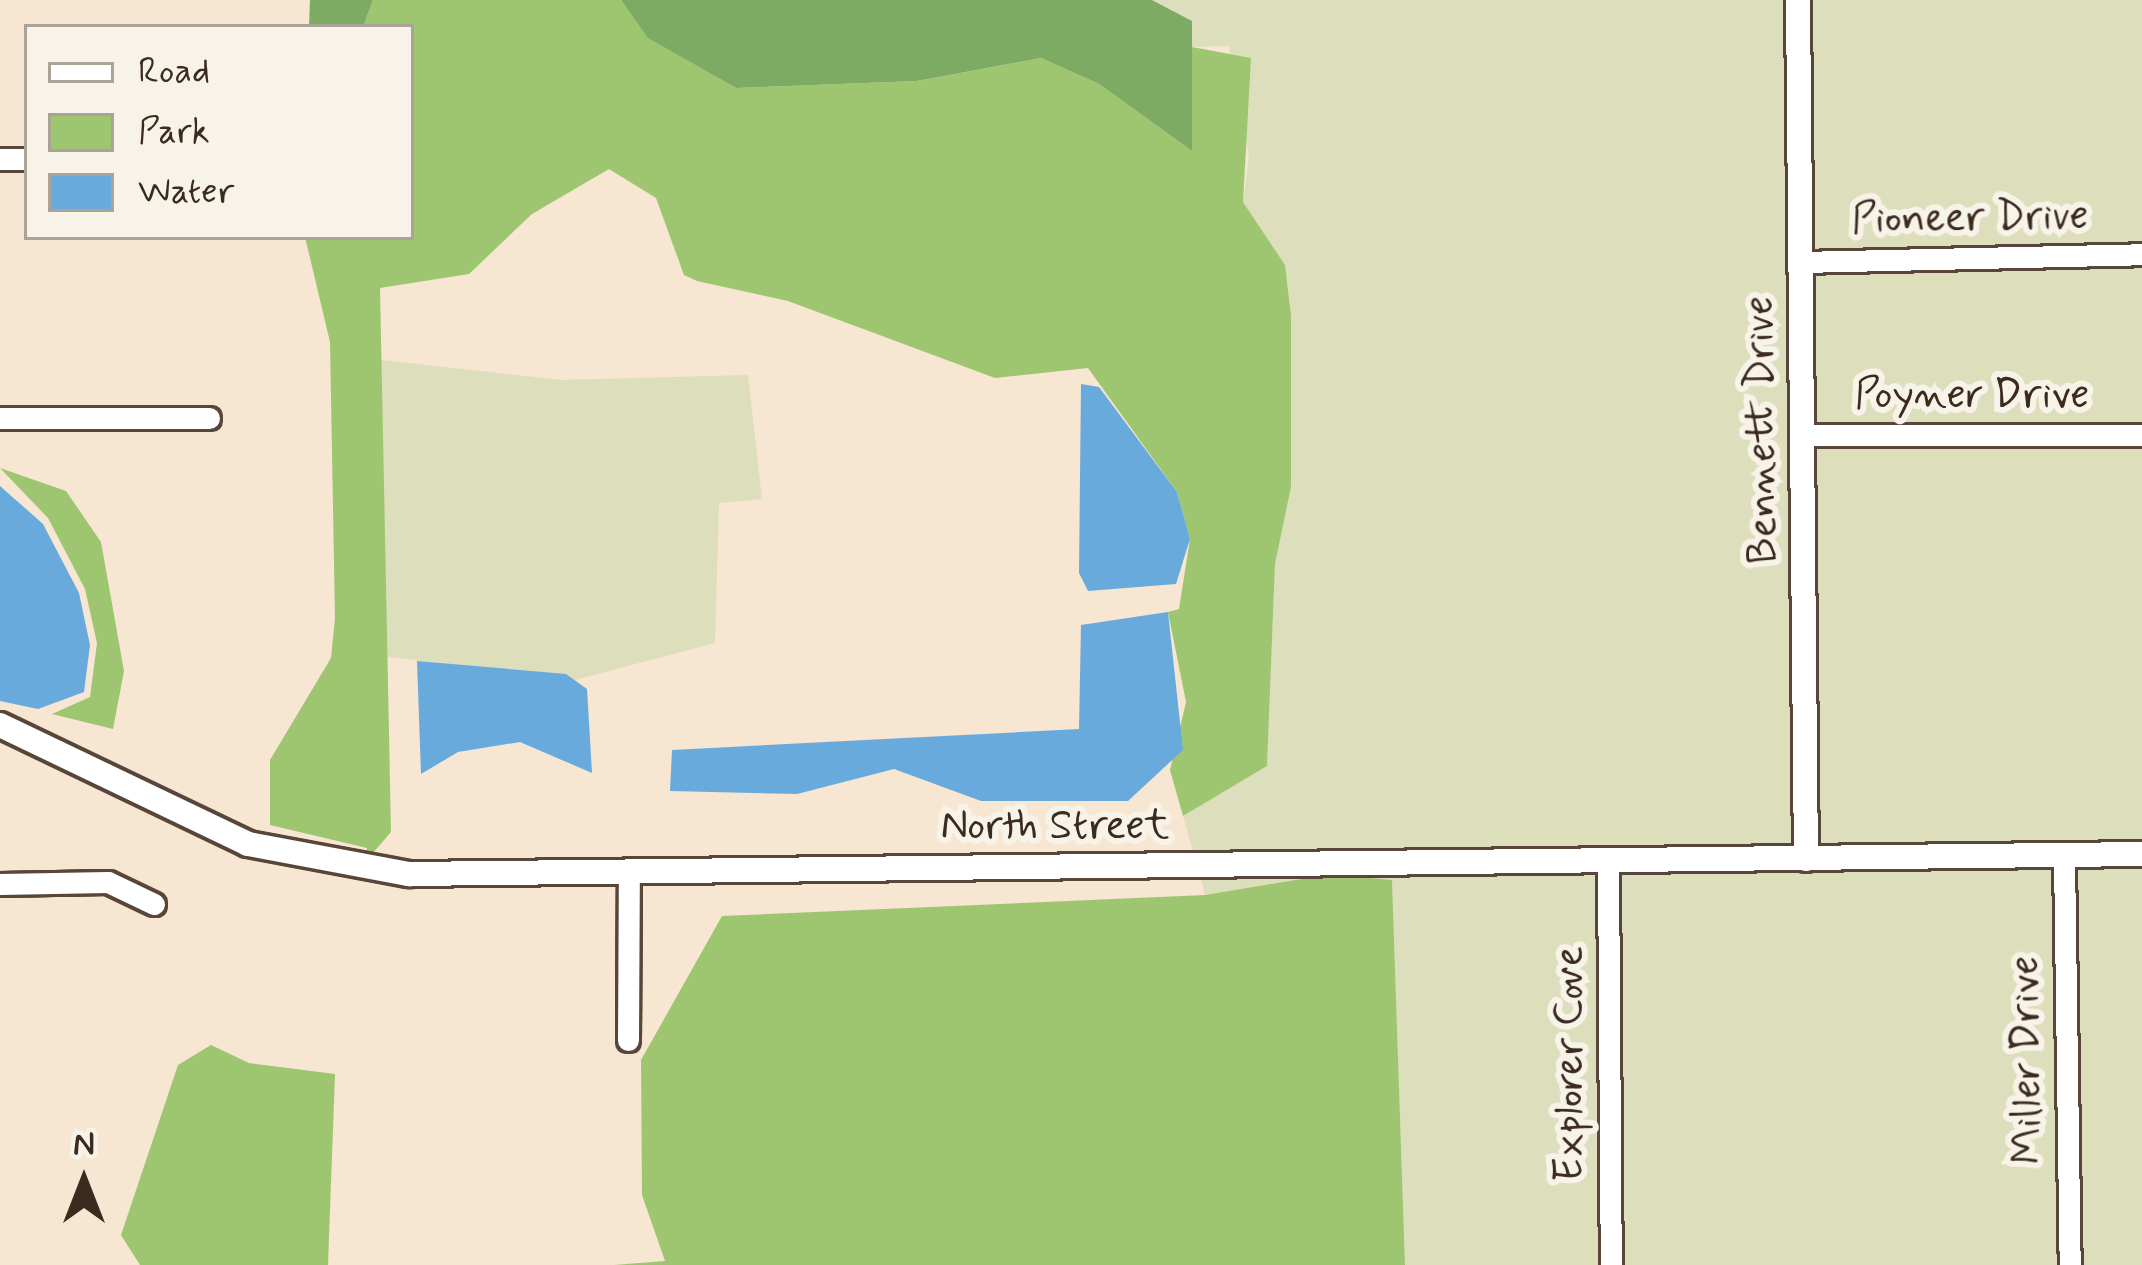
<!DOCTYPE html>
<html>
<head>
<meta charset="utf-8">
<style>
	body { margin:0 }
	#map { position:relative; width:2142px; height:1265px; overflow:hidden; background:#f6e6d2; font-family:Mynerve,sans-serif }
	div>[style] { position:absolute }
	[style*='--x'] { left:calc(var(--x)*1px); top:calc(var(--y)*1px); width:calc(var(--w)*1px); rotate:calc(var(--a)*1deg) }
	.built>* { inset:0; background:#dddebc; transform-origin:0 0 }
	.green>* { inset:0; background:#9ec671 }
	.forest>* { inset:0; background:#7eab63 }
	.water>* { inset:0; background:#68aadc }
	.roads { filter:drop-shadow(3px 0 #574639) drop-shadow(-3px 0 #574639) drop-shadow(0 3px #574639) drop-shadow(0 -3px #574639) }
	.minor>* { height:21px; margin:-10.5px; padding:0 10.5px; transform-origin:10.5px; border-radius:10.5px; background:#fff }
	.tertiary>* { height:24px; margin:-12px; padding:0 12px; transform-origin:12px; border-radius:12px; background:#fff }
	span { translate:-50% -50%; white-space:nowrap; text-align:center; line-height:1.15; -webkit-text-stroke:12px #f7f3e8; paint-order:stroke }
	.street-label { font-size:42px; color:#3b2a1e }
	.legend { position:absolute; left:24px; top:24px; width:390px; height:216px; box-sizing:border-box; background:#f7f3e8; border:3px solid #aca397; margin:0; padding:15px 21px; list-style:none; font-size:36px; color:#3b2a1e }
	.legend li { display:flex; align-items:center; gap:24px; height:60px }
	.legend b { width:60px; border:3px solid #aca397 }
	.north { position:absolute; left:24px; top:1121px; width:120px; height:120px; -webkit-text-stroke:9px #f7f3e8; paint-order:stroke; rotate:0deg; font-size:33px; font-weight:700; line-height:48px; text-align:center; color:#3b2a1e }
	.north::after { content:''; display:block; margin:auto; width:42px; height:54px; background:#3b2a1e; clip-path:polygon(50% 0,100% 100%,50% 72%,0 100%) }
</style>
</head>
<body>
<div id="map">
	<div class="built">
		<div style="clip-path:polygon(1152px 0,1789px 0,1797px 849px,1194px 855px,1183px 816px,1267px 766px,1275px 564px,1291px 487px,1291px 315px,1285px 265px,1243px 202px,1249px 157px,1229px 46px,1192px 47px,1192px 21px)"></div>
		<div style="left:1807px;top:0;width:335px;height:251px"></div>
		<div style="left:2142px;top:264px;width:161px;height:333px;rotate:90deg"></div>
		<div style="clip-path:polygon(381px 360px,561px 380px,748px 375px,762px 499px,719px 503px,715px 643px,575px 680px,383px 656px)"></div>
		<div style="left:1811px;top:445px;width:331px;height:404px"></div>
		<div style="left:2142px;top:864px;width:401px;height:68px;rotate:90deg"></div>
		<div style="left:2056px;top:865px;width:400px;height:439px;rotate:89deg"></div>
		<div style="clip-path:polygon(1599px 872px,1603px 1265px,1405px 1265px,1392px 880px,1331px 874px,1205px 895px,1200px 875px,1331px 874px)"></div>
	</div>
	<div class="green">
		<div style="clip-path:polygon(373px 0,621px 0,649px 38px,736px 88px,917px 81px,1041px 58px,1099px 84px,1192px 151px,1192px 47px,1251px 58px,1243px 202px,1285px 265px,1291px 315px,1291px 487px,1275px 564px,1267px 766px,1183px 816px,1170px 770px,1186px 702px,1168px 612px,1179px 609px,1190px 539px,1177px 492px,1088px 368px,995px 378px,788px 301px,697px 281px,684px 275px,656px 198px,609px 169px,532px 214px,469px 274px,380px 288px,391px 832px,366px 861px,367px 848px,270px 825px,270px 760px,331px 658px,335px 618px,330px 342px,305px 237px,411px 237px,411px 27px,363px 27px)"></div>
		<div style="clip-path:polygon(0 468px,66px 491px,101px 542px,124px 671px,113px 729px,52px 714px,90px 697px,97px 643px,85px 589px,48px 518px)"></div>
		<div style="clip-path:polygon(1331px 874px,1392px 880px,1405px 1265px,614px 1265px,665px 1261px,642px 1195px,641px 1060px,722px 916px,1205px 895px)"></div>
		<div style="clip-path:polygon(211px 1045px,249px 1063px,335px 1074px,328px 1265px,140px 1265px,121px 1235px,178px 1065px)"></div>
	</div>
	<div class="forest">
		<div style="clip-path:polygon(310px 0,373px 0,363px 27px,309px 27px)"></div>
		<div style="clip-path:polygon(621px 0,1152px 0,1192px 21px,1192px 151px,1099px 84px,1041px 58px,917px 81px,736px 88px,648px 38px)"></div>
	</div>
	<div class="water">
		<div style="clip-path:polygon(1081px 384px,1099px 387px,1177px 492px,1190px 539px,1176px 584px,1088px 591px,1079px 573px)"></div>
		<div style="clip-path:polygon(0 486px,43px 524px,79px 593px,90px 645px,84px 692px,38px 709px,0 701px)"></div>
		<div style="clip-path:polygon(1168px 612px,1183px 750px,1128px 801px,981px 801px,894px 769px,797px 794px,670px 791px,672px 750px,1079px 729px,1081px 625px)"></div>
		<div style="clip-path:polygon(417px 661px,566px 674px,587px 689px,592px 773px,520px 742px,458px 752px,421px 774px)"></div>
	</div>
	<div class="roads">
		<div class="minor">
			<div style="--x:0;--y:159;--w:27;--a:0"></div>
			<div style="--x:1800;--y:262;--w:342;--a:-1.3"></div>
			<div style="--x:0;--y:418;--w:209;--a:0"></div>
			<div style="--x:1802;--y:435;--w:340;--a:0"></div>
			<div style="--x:2064;--y:855;--w:410;--a:89.2"></div>
			<div style="--x:1608;--y:862;--w:403;--a:89.6"></div>
			<div style="--x:0;--y:884;--w:108;--a:-1.1"></div>
			<div style="--x:108;--y:882;--w:51;--a:25.6"></div>
			<div style="--x:628;--y:1040;--w:170;--a:-89.7"></div>
		</div>
		<div class="tertiary">
			<div style="--x:1798;--y:0;--w:859;--a:89.47"></div>
			<div style="--x:0;--y:725;--w:275;--a:25.6"></div>
			<div style="--x:248;--y:844;--w:164;--a:10.6"></div>
			<div style="--x:409;--y:874;--w:1733;--a:-0.66"></div>
		</div>
	</div>
	<div class="street-label">
		<span style="left:1970px;top:219px;rotate:-1deg">Pioneer Drive</span>
		<span style="left:1972px;top:396px">Poyner Drive</span>
		<span style="left:1763px;top:430px;rotate:-91deg">Bennett Drive</span>
		<span style="left:1055px;top:827px">North Street</span>
		<span style="left:2028px;top:1060px;rotate:-91deg">Miller Drive</span>
		<span style="left:1571px;top:1064px;rotate:-90deg">Explorer Cove</span>
	</div>
	<ul class="legend">
	<li><b style="height:15px;background:#fff"></b>Road</li>
	<li><b style="height:33px;background:#9ec671"></b>Park</li>
	<li><b style="height:33px;background:#68aadc"></b>Water</li>
	</ul>
	<div class="north">N</div>
</div>
</body>
</html>
